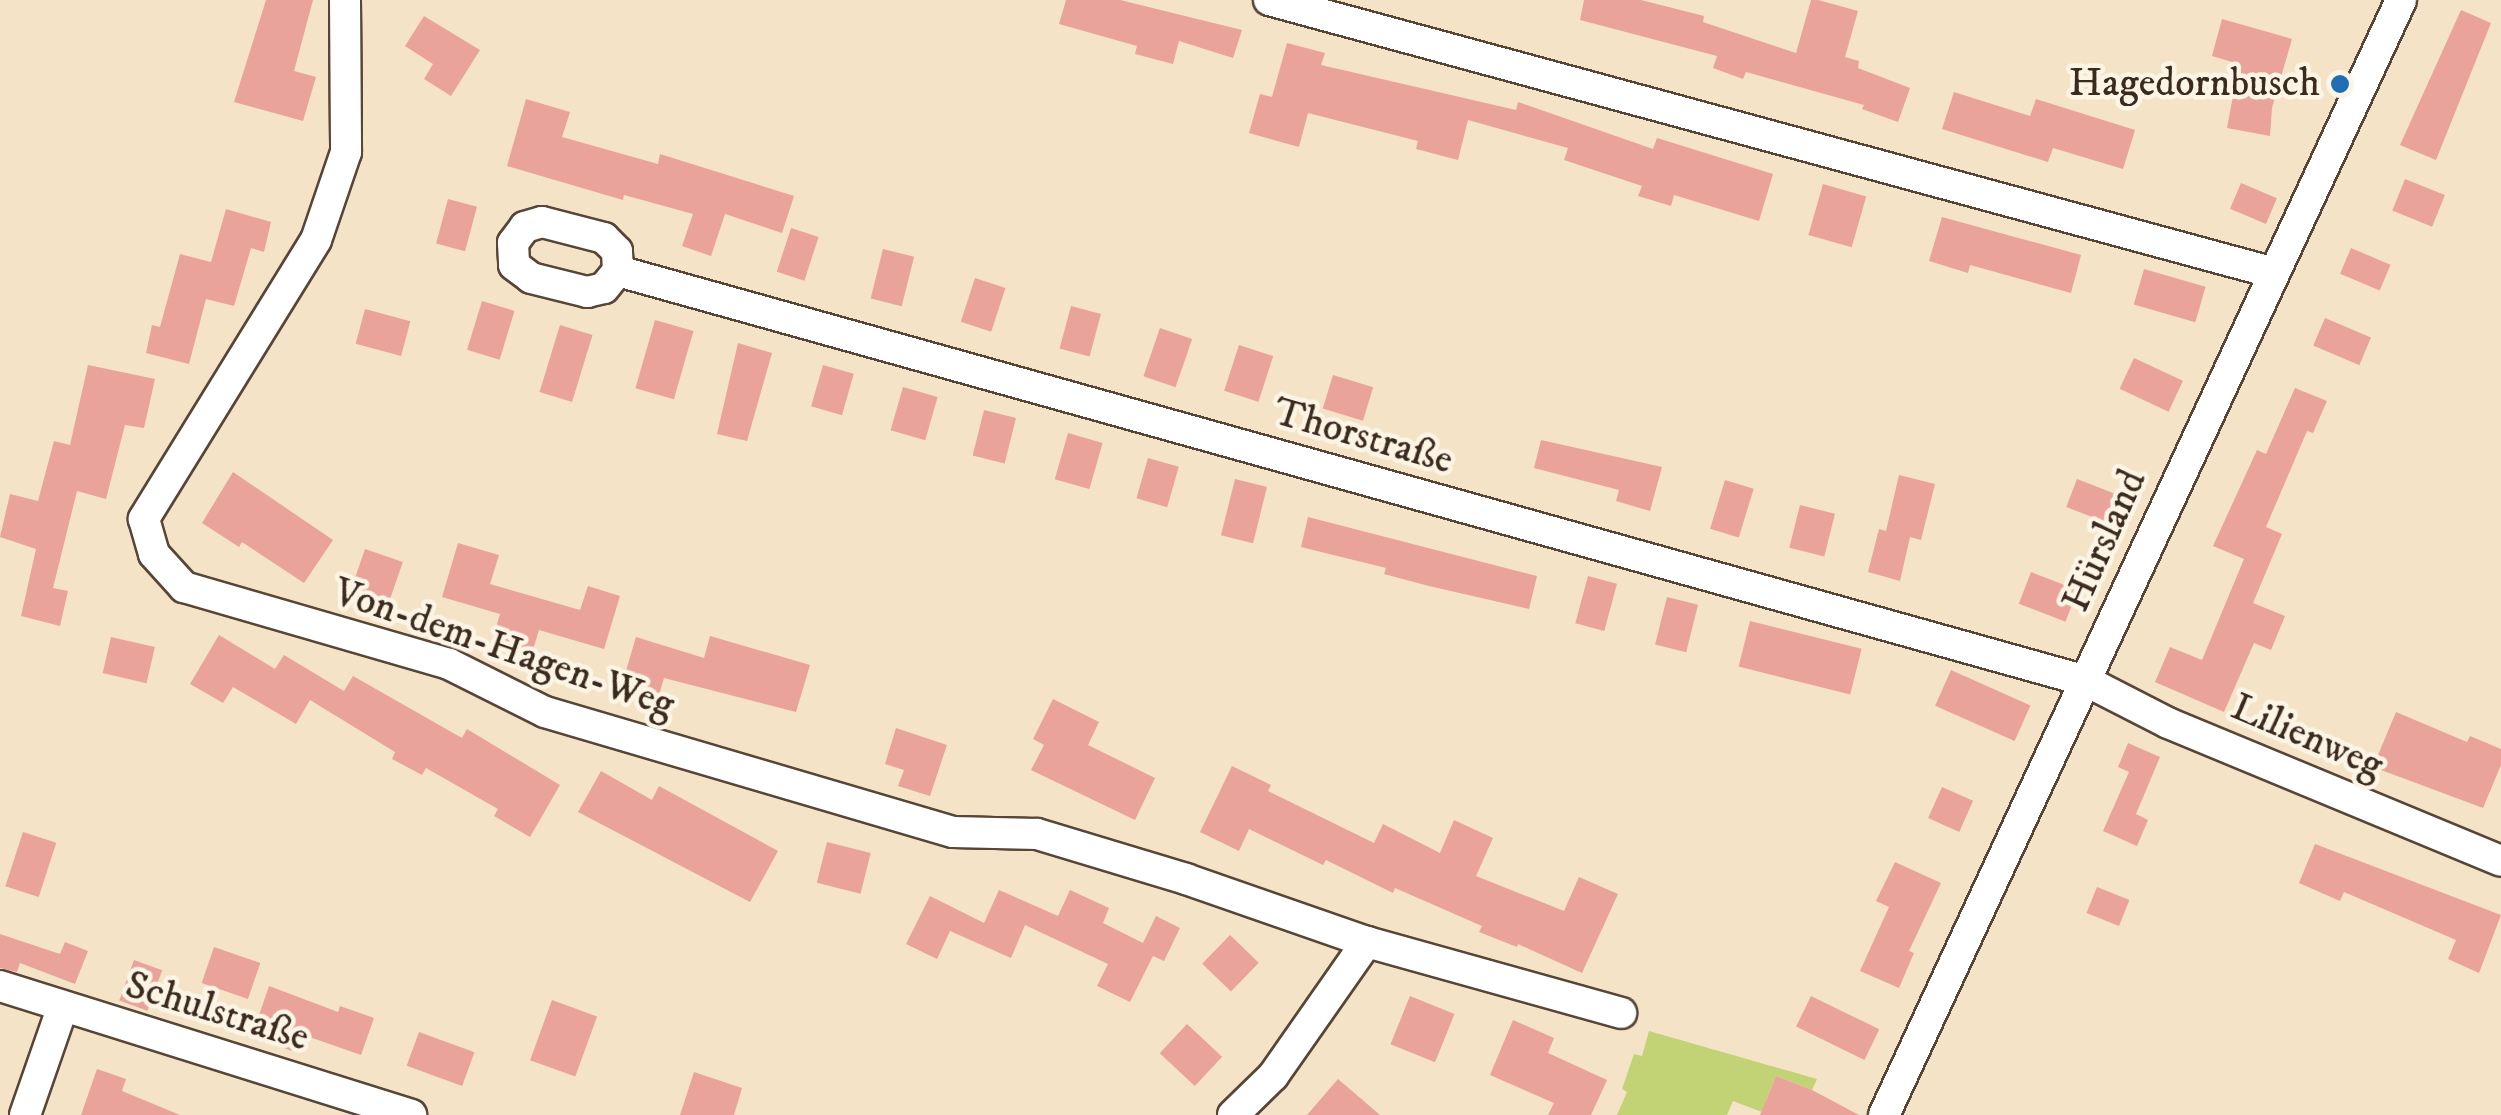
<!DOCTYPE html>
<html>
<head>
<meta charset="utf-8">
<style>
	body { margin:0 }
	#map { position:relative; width:2501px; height:1115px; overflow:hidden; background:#f4e3c7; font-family:"IM FELL DW Pica",serif }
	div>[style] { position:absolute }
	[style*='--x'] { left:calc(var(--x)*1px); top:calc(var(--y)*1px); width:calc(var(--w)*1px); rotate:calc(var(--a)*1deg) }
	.green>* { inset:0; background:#c2d376 }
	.building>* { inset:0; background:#eaa39a; transform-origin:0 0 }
	.roads { filter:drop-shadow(2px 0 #574637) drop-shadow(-2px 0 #574637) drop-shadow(0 2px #574637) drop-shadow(0 -2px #574637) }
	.minor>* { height:30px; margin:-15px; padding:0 15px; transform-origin:15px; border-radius:15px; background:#fff }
	.dots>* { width:28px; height:28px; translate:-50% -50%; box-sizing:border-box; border:5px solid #fcf5e5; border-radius:50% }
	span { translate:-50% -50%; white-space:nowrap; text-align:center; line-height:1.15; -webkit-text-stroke:9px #fcf5e5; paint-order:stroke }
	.poi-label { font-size:40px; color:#3b2a1e }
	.right { translate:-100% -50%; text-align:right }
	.street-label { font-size:40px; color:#3b2a1e }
</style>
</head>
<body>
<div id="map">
	<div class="green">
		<div style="clip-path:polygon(1649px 1031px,1817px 1079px,1812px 1090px,1776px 1076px,1766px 1100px,1780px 1106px,1770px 1115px,1733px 1101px,1727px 1115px,1617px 1115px,1627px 1092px,1622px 1089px,1634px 1054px,1642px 1056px)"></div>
	</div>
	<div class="building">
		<div style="clip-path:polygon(266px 0,313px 0,294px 71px,316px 77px,303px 121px,234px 102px)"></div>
		<div style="clip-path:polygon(1066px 0,1120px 0,1242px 30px,1233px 58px,1179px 41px,1173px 64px,1135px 54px,1137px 46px,1059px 24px)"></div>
		<div style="clip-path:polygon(1584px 0,1641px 0,1704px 16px,1703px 22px,1796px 53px,1811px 0,1818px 0,1858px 11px,1845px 57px,1859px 61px,1858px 68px,1910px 88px,1898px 122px,1862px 109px,1864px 105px,1746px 72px,1743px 79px,1713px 68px,1717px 56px,1580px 20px)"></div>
		<div style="clip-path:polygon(2461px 10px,2491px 23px,2436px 160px,2400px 145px)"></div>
		<div style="clip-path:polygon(424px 16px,480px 50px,451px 96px,424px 79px,433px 64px,405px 46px)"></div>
		<div style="clip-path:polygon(2222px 19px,2292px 39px,2272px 108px,2270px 136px,2227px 128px,2239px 64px,2212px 56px)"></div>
		<div style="clip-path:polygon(1287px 43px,1325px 53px,1321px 65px,1516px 110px,1518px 102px,1653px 149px,1657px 138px,1773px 174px,1759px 221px,1674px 195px,1671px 206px,1638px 196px,1642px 186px,1564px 160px,1568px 148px,1468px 120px,1458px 160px,1416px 149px,1418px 141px,1308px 113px,1299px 147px,1249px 133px,1260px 94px,1272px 97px)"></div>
		<div style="clip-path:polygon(1954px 92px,2030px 116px,2036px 99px,2135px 130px,2123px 169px,2053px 148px,2048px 162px,1942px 129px)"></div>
		<div style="clip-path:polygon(526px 99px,570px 112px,562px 137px,658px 164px,660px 154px,794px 196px,782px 233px,725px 214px,711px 256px,682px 246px,693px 214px,624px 195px,623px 200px,507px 166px)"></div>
		<div style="left:2405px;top:179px;width:43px;height:34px;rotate:22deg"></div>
		<div style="left:2241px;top:183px;width:39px;height:28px;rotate:23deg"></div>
		<div style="left:1823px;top:184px;width:45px;height:53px;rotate:16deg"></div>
		<div style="left:448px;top:199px;width:30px;height:46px;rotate:15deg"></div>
		<div style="clip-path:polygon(226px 209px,271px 222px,264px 252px,251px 248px,234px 306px,206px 299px,189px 364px,146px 353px,152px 325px,160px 327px,180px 254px,211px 262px)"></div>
		<div style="clip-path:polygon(1942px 217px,2081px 255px,2071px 293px,1970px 265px,1968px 273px,1929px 261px)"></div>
		<div style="left:791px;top:228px;width:29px;height:46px;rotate:18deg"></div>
		<div style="left:2351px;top:248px;width:43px;height:28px;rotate:23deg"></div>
		<div style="left:883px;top:249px;width:32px;height:51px;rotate:14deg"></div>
		<div style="left:2144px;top:269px;width:64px;height:37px;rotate:16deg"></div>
		<div style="left:975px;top:278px;width:32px;height:46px;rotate:18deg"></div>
		<div style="left:482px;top:301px;width:34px;height:51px;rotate:17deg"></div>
		<div style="left:1071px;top:306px;width:31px;height:44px;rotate:15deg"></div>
		<div style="left:365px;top:309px;width:47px;height:36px;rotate:15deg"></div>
		<div style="left:2325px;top:318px;width:50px;height:30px;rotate:23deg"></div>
		<div style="left:655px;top:320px;width:40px;height:71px;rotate:16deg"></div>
		<div style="left:560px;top:325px;width:34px;height:70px;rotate:17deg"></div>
		<div style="left:1160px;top:328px;width:34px;height:51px;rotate:19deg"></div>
		<div style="clip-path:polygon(738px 343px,772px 353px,747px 441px,717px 434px)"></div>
		<div style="left:1239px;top:345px;width:36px;height:48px;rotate:18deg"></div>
		<div style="left:2134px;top:358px;width:54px;height:34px;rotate:25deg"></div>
		<div style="clip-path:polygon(88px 365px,155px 379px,144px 428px,125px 425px,106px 499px,77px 491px,53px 588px,68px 591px,60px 626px,21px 616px,36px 549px,0 537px,10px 494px,38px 501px,54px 441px,70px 445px)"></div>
		<div style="left:823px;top:365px;width:32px;height:43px;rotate:16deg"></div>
		<div style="left:1333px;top:375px;width:42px;height:35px;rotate:17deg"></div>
		<div style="left:903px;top:387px;width:36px;height:45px;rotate:16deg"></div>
		<div style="clip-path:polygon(2295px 388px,2327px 401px,2313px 433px,2307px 431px,2266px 527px,2282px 534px,2253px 603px,2285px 616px,2271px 650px,2254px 643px,2224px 712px,2155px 682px,2170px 647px,2202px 660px,2244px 559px,2213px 546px,2257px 450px,2266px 454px)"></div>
		<div style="left:984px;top:410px;width:33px;height:47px;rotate:14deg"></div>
		<div style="left:1068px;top:433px;width:36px;height:48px;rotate:16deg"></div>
		<div style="clip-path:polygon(1541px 440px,1662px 467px,1650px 511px,1616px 501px,1619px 490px,1534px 468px)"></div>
		<div style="left:1148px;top:458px;width:32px;height:42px;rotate:16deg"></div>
		<div style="clip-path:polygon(233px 472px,333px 540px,304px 583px,242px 542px,239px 547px,202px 523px)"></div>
		<div style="clip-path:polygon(1899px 475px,1935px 484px,1921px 540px,1910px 537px,1900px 581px,1868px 572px,1879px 529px,1886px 531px)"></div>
		<div style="left:1235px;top:479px;width:33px;height:58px;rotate:14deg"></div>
		<div style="left:2077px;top:479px;width:45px;height:30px;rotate:21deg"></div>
		<div style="left:1725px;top:480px;width:30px;height:51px;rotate:17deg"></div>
		<div style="left:1800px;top:505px;width:36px;height:44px;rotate:14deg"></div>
		<div style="clip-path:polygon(1308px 517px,1537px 576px,1529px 609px,1429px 586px,1384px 574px,1386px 568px,1301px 547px)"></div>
		<div style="clip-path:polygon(458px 543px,499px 555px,490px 584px,580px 610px,588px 586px,620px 596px,604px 649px,539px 630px,532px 653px,492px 641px,500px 614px,442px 597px)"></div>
		<div style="left:365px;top:549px;width:40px;height:51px;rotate:19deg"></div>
		<div style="left:2031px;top:572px;width:50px;height:34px;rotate:21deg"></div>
		<div style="left:1588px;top:576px;width:30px;height:49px;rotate:15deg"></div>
		<div style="left:1667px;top:597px;width:32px;height:49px;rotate:14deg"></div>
		<div style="left:1750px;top:621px;width:115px;height:47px;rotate:14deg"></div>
		<div style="clip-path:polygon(219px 635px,275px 669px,284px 655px,344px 691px,353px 676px,462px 738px,467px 729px,560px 785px,530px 837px,494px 816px,498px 809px,426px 768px,422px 775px,392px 759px,395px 752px,310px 700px,296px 724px,233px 687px,223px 703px,190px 684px)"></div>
		<div style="clip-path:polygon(710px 636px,810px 665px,796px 712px,664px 678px,659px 695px,622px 684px,636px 637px,704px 658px)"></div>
		<div style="left:111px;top:637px;width:45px;height:37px;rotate:13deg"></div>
		<div style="left:1951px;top:670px;width:87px;height:39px;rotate:24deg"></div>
		<div style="clip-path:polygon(1053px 699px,1099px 722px,1088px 745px,1155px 778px,1135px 820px,1031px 770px,1044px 745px,1033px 739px)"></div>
		<div style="clip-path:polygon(2396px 712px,2467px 742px,2470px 736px,2501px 749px,2501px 765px,2483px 808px,2373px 767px)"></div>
		<div style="clip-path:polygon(896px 728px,947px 745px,930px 796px,898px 786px,904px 770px,885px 764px)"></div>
		<div style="clip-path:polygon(2128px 743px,2160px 757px,2136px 814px,2148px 820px,2137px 846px,2103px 831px,2129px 772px,2118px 767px)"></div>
		<div style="clip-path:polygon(1232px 766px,1271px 785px,1268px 791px,1374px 843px,1383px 824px,1440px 853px,1454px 820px,1493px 838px,1476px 876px,1564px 911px,1579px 877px,1618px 894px,1582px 973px,1518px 944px,1517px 947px,1479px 932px,1482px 926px,1395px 888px,1393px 893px,1326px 860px,1323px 865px,1249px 829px,1239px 851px,1200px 832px)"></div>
		<div style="clip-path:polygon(601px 771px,652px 800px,659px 786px,778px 851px,750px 902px,578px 812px)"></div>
		<div style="left:1942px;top:787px;width:34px;height:34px;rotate:24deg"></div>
		<div style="left:23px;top:832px;width:35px;height:57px;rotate:18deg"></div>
		<div style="left:827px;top:842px;width:45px;height:42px;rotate:14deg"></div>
		<div style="clip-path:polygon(2315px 844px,2501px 915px,2479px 973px,2448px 959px,2456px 940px,2344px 892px,2340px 901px,2299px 883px)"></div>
		<div style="clip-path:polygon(1895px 862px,1941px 883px,1909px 951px,1914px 953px,1899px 988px,1860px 971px,1889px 907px,1876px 901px)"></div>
		<div style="left:2097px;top:887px;width:35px;height:28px;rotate:22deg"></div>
		<div style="clip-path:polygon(999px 890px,1058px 916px,1070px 890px,1109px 908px,1103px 923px,1143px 943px,1156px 916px,1180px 928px,1164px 961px,1153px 956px,1130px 1002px,1097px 986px,1108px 964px,1025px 925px,1011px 958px,950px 931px,937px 959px,906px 944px,930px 896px,984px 923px)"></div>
		<div style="clip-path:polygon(0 934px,60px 954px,65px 942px,88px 951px,75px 984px,20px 963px,17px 972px,0 968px)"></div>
		<div style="left:1230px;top:935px;width:40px;height:40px;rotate:44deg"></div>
		<div style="left:214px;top:947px;width:49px;height:38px;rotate:19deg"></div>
		<div style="left:134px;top:960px;width:30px;height:43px;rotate:20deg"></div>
		<div style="clip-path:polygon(269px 986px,338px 1012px,340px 1006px,374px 1018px,361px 1055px,298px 1033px,292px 1051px,252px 1036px)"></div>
		<div style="left:1410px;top:996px;width:48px;height:52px;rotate:22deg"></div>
		<div style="left:1811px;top:996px;width:76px;height:34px;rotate:26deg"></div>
		<div style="left:552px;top:1000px;width:48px;height:64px;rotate:20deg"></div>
		<div style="clip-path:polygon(1513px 1020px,1554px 1038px,1548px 1053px,1607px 1080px,1591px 1115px,1548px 1115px,1554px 1103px,1490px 1075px)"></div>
		<div style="left:1187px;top:1024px;width:48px;height:40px;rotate:43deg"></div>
		<div style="left:419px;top:1032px;width:59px;height:36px;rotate:20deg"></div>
		<div style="clip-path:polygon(97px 1069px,126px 1079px,122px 1091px,180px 1115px,81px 1115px)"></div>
		<div style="clip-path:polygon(694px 1072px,742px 1088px,734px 1115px,680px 1115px)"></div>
		<div style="clip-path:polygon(1776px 1076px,1812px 1090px,1859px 1115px,1760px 1115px)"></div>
		<div style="clip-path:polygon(1338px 1079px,1380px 1115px,1307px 1115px)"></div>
	</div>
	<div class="roads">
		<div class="minor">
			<div style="--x:345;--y:0;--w:152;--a:89.6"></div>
			<div style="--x:346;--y:152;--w:93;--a:108.8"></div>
			<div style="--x:316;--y:240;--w:328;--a:121.7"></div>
			<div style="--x:144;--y:519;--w:36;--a:74"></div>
			<div style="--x:154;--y:554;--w:45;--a:47.7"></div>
			<div style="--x:184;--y:587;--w:276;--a:16.2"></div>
			<div style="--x:449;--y:664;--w:107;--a:26.6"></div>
			<div style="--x:545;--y:712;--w:425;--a:16.4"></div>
			<div style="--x:953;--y:832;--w:84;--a:1.4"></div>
			<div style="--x:1037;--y:834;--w:156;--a:16.8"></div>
			<div style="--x:1186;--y:879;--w:192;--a:19.2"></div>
			<div style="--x:1367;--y:942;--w:264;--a:15.6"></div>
			<div style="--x:1269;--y:0;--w:1038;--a:15.19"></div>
			<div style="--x:618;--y:271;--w:20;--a:-93"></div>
			<div style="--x:617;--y:251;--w:18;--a:-135"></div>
			<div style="--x:604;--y:238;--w:64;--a:-165.5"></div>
			<div style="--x:542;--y:222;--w:18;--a:164"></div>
			<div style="--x:525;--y:227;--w:20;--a:127"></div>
			<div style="--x:513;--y:243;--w:22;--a:87"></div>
			<div style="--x:514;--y:265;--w:21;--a:37"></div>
			<div style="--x:531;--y:278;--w:58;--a:14"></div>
			<div style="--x:587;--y:292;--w:17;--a:-13"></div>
			<div style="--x:604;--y:288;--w:22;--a:-51"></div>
			<div style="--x:618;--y:271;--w:1524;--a:15.6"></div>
			<div style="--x:2086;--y:681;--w:92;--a:27.1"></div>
			<div style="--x:2168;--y:723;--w:360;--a:22.5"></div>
			<div style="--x:0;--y:986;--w:431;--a:17.4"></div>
			<div style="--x:25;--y:1115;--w:115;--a:-70.8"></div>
			<div style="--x:1233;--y:1115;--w:56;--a:-44.3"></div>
			<div style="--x:1273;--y:1076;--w:164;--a:-55"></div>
			<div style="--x:1884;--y:1115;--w:1229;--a:-65.12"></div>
		</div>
	</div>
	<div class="dots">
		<div style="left:2340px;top:84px;background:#1f6fb2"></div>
	</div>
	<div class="poi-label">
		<span class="right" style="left:2320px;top:84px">Hagedornbusch</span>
	</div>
	<div class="street-label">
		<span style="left:1363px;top:437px;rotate:16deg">Thorstraße</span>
		<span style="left:2105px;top:541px;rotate:-66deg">Hürsland</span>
		<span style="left:504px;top:649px;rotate:19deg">Von-dem-Hagen-Weg</span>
		<span style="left:2307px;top:737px;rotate:23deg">Lilienweg</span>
		<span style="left:217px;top:1012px;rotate:17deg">Schulstraße</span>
	</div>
</div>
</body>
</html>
